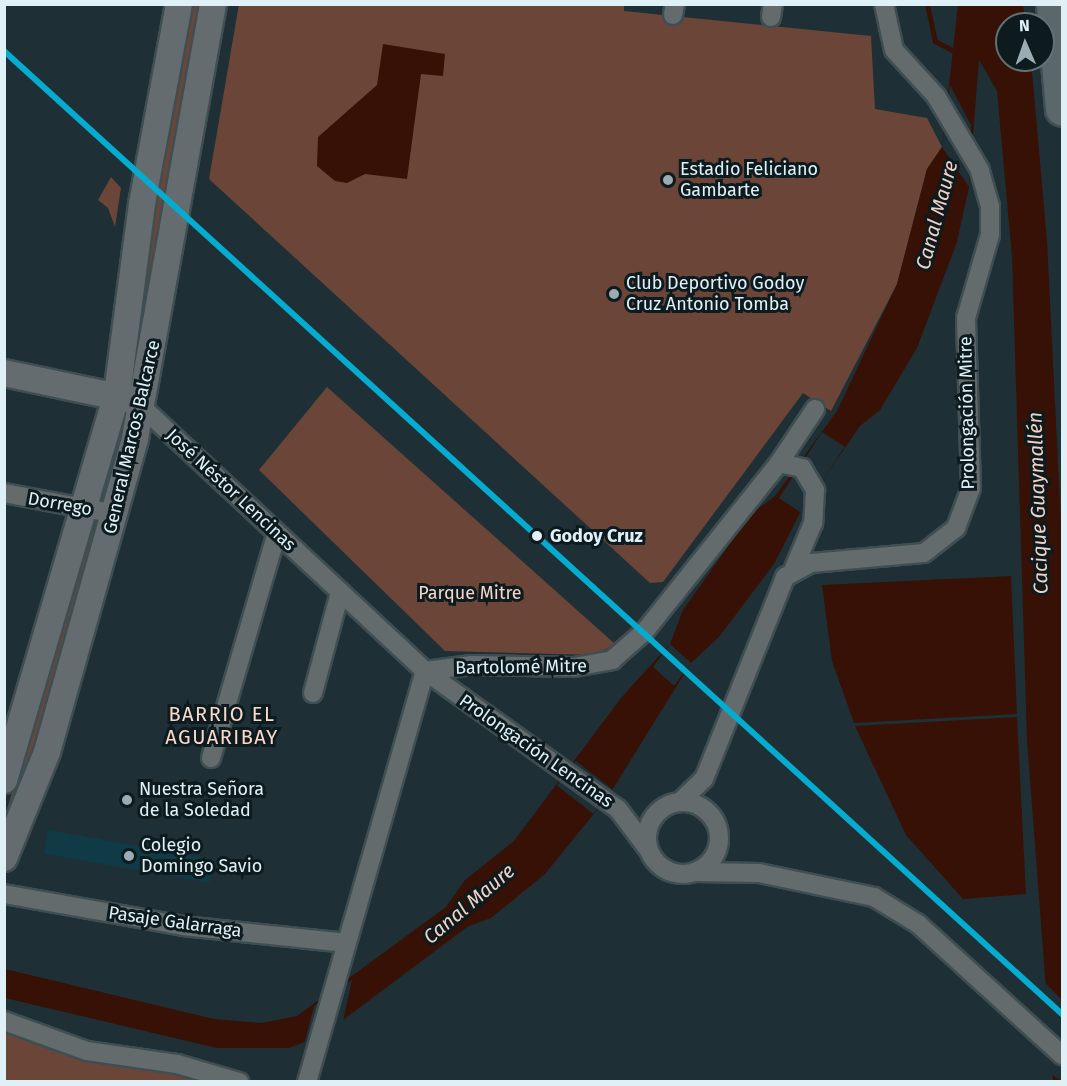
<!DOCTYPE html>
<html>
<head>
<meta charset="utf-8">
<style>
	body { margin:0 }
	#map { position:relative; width:1067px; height:1086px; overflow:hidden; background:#1e3035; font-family:"Fira Sans",sans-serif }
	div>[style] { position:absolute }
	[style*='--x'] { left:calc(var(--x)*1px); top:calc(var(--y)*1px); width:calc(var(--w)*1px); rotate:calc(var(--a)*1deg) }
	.built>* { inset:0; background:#103a45; transform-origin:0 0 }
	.green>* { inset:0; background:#6b4538 }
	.water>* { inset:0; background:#371105 }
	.pier>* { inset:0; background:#1e3035; transform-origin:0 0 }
	.stream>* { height:5px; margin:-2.5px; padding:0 2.5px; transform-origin:2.5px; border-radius:2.5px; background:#371105 }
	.roads { filter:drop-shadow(2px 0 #3f4e52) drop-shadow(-2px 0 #3f4e52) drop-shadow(0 2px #3f4e52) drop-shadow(0 -2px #3f4e52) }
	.street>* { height:18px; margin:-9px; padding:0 9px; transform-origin:9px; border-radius:9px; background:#636b6c }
	.street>.ring { margin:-9px; padding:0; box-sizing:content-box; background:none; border:18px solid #636b6c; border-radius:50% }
	.secondary>* { height:26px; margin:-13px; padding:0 13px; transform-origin:13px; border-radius:13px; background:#646c70 }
	.highway>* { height:33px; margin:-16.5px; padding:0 16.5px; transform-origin:16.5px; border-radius:16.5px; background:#5a676b }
	.rail-1>* { height:6px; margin:-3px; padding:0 3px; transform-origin:3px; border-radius:3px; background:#06acd0 }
	.dots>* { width:16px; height:16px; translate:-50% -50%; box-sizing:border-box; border:3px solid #0d1b1f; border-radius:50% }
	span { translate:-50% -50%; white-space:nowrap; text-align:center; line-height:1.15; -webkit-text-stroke:6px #0d1b1f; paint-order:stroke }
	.poi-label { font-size:18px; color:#dff1f7 }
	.left { translate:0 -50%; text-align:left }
	.street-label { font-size:18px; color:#dff1f7 }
	.stop-label { font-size:18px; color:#dff1f7; font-weight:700 }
	.park-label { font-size:18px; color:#f7d5ca }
	.water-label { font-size:20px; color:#f3d2c6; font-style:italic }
	.neighbourhood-label { font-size:20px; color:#fad9cd; letter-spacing:1.5px }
	.frame { position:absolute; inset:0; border:6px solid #dff1f7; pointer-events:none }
	.north { position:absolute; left:995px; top:12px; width:60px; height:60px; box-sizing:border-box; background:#0d1b1f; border:2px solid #617175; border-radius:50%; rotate:358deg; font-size:16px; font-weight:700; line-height:24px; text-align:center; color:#dff1f7 }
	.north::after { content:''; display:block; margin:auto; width:21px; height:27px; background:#9badb3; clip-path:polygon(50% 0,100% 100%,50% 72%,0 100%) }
</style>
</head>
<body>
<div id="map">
	<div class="built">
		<div style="left:48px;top:830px;width:168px;height:24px;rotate:10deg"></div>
	</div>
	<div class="green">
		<div style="clip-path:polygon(239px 4px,624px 5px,624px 11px,871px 36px,875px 109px,927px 118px,942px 147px,927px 169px,897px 284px,831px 411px,803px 393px,663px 582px,650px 583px,209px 179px)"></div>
		<div style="clip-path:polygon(185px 5px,202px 5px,133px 377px,129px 358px)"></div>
		<div style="clip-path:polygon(111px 177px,121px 188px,115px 227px,108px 208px,98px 200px)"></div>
		<div style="clip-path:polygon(327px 387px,615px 644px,595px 655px,445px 651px,259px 470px)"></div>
		<div style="clip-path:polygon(90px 530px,100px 532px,40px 739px,5px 832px,5px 816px)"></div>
		<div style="clip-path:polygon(4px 1021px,239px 1081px,5px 1081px)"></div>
	</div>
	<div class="water">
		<div style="clip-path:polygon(958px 5px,1023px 5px,1026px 24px,1007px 24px,1007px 60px,1031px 60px,1047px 241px,1061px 523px,1062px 1081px,1053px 1081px,1027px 740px,1012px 257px,997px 91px,979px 60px,969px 187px,957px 242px,917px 348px,880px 410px,860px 426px,800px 513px,774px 564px,719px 637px,691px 663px,609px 795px,545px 874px,491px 918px,467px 927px,323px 1035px,289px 1048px,217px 1048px,5px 998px,5px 969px,214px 1019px,262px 1023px,297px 1016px,446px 907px,465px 880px,514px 841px,621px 698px,670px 644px,683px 610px,751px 514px,775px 496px,837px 411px,897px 284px,927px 169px,942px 147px)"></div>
		<div style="clip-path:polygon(383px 44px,445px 54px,443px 76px,421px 74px,407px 179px,365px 174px,347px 183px,335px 181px,317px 166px,318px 137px,377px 85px)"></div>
		<div style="clip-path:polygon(1011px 576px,1017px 714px,854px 723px,832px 661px,822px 585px)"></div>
		<div style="clip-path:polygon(1017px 717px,1026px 894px,963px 899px,906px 835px,855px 726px)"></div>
	</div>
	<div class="pier">
		<div style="clip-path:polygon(950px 85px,971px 125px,969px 187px,942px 147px)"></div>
		<div style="left:822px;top:432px;width:27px;height:79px;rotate:33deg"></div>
		<div style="clip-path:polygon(670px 644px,691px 663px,674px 686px,653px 667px)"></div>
		<div style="left:576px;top:761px;width:46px;height:31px;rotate:38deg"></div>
		<div style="clip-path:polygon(352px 980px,343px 1021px,304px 1044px,314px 1006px)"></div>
		<div style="clip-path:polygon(1044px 982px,1062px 1000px,1062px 1081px,1052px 1075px)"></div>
	</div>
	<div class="stream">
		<div style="--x:927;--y:4;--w:38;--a:78"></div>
		<div style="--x:935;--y:41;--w:27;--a:28"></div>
	</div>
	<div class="roads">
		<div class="street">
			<div style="--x:673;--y:15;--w:11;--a:-80"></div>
			<div style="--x:771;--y:17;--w:13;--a:-81"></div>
			<div style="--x:142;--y:407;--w:387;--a:43"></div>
			<div style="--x:425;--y:671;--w:237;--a:35.6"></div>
			<div style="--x:618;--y:809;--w:50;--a:53.1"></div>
			<div style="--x:779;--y:463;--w:24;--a:12"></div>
			<div style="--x:802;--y:468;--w:26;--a:59"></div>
			<div style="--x:815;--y:490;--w:33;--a:93"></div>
			<div style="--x:813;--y:523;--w:49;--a:112.9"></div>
			<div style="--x:4;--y:493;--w:114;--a:10.6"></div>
			<div style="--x:425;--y:671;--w:47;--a:-7.3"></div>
			<div style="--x:472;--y:665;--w:102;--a:1.1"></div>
			<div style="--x:574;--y:667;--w:39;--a:-10"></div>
			<div style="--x:612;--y:660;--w:44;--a:-41.3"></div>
			<div style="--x:645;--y:631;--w:215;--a:-51.4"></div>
			<div style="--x:779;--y:463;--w:65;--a:-56.3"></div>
			<div style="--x:313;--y:693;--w:105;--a:-75"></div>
			<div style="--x:211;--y:758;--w:234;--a:-73.7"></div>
			<div class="ring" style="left:647px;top:802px;width:54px;height:54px"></div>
			<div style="--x:680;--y:802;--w:33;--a:-44"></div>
			<div style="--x:704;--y:779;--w:218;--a:-68.1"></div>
			<div style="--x:785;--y:577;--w:30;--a:-28"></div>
			<div style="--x:811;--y:563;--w:113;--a:-5.1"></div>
			<div style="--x:924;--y:553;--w:41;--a:-38"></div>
			<div style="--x:956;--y:528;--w:43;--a:-69.4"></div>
			<div style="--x:971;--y:488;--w:170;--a:-91.7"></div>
			<div style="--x:966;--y:318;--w:86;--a:-73.9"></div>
			<div style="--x:990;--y:235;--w:29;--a:-90"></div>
			<div style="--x:990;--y:206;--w:37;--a:-106"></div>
			<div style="--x:980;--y:170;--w:86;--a:-120.7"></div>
			<div style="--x:936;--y:96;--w:62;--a:-132.4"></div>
			<div style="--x:894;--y:50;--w:47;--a:-102.3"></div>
			<div style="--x:695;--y:872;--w:64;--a:0.9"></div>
			<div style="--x:759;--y:873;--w:117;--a:11.8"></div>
			<div style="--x:874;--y:897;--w:52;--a:31.5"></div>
			<div style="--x:918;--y:924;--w:195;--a:42.3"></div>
			<div style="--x:4;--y:894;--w:182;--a:10.1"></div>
			<div style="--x:183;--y:926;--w:165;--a:5.9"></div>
			<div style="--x:4;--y:1021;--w:88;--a:19.9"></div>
			<div style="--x:87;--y:1051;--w:91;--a:8.2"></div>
			<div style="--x:177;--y:1064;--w:65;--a:16.2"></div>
			<div style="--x:307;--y:1082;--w:428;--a:-74"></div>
		</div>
		<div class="secondary">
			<div style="--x:4;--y:373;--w:131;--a:11.9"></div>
			<div style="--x:4;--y:780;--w:402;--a:-73.7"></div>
			<div style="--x:117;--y:394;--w:192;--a:-82.5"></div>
			<div style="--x:142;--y:204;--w:203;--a:-79.5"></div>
			<div style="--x:4;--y:858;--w:114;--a:-67.9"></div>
			<div style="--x:47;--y:752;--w:326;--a:-74.3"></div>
			<div style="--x:135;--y:438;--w:441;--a:-79.8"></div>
		</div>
		<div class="highway">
			<div style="--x:1053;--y:4;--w:105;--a:85.1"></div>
		</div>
	</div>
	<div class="rail-1">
		<div style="--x:4;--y:51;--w:1431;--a:42.31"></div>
	</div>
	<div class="dots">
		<div style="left:668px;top:180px;background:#9badb3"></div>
		<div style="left:614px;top:294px;background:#9badb3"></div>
		<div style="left:537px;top:536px;background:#dff1f7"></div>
		<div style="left:127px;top:800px;background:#9badb3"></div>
		<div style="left:129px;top:856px;background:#9badb3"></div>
	</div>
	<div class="poi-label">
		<span class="left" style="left:680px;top:180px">Estadio Feliciano<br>Gambarte</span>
		<span class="left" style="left:626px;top:294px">Club Deportivo Godoy<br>Cruz Antonio Tomba</span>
		<span class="left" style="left:139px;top:800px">Nuestra Señora<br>de la Soledad</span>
		<span class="left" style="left:141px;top:856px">Colegio<br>Domingo Savio</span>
	</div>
	<div class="street-label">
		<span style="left:967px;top:413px;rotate:-91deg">Prolongación Mitre</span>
		<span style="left:132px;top:437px;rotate:-77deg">General Marcos Balcarce</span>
		<span style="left:231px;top:490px;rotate:43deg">José Néstor Lencinas</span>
		<span style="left:60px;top:504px;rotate:10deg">Dorrego</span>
		<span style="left:521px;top:667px;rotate:-1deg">Bartolomé Mitre</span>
		<span style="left:536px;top:751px;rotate:35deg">Prolongación Lencinas</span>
		<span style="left:175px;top:922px;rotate:8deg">Pasaje Galarraga</span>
	</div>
	<div class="stop-label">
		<span class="left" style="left:550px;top:536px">Godoy Cruz</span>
	</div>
	<div class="park-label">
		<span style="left:470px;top:593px">Parque Mitre</span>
	</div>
	<div class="water-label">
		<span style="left:937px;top:215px;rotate:-75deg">Canal Maure</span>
		<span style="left:1038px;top:503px;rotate:-92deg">Cacique Guaymallén</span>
		<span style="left:469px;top:904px;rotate:-40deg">Canal Maure</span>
	</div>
	<div class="neighbourhood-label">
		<span style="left:222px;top:726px">BARRIO EL<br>AGUARIBAY</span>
	</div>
	<div class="frame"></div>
	<div class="north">N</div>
</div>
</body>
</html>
